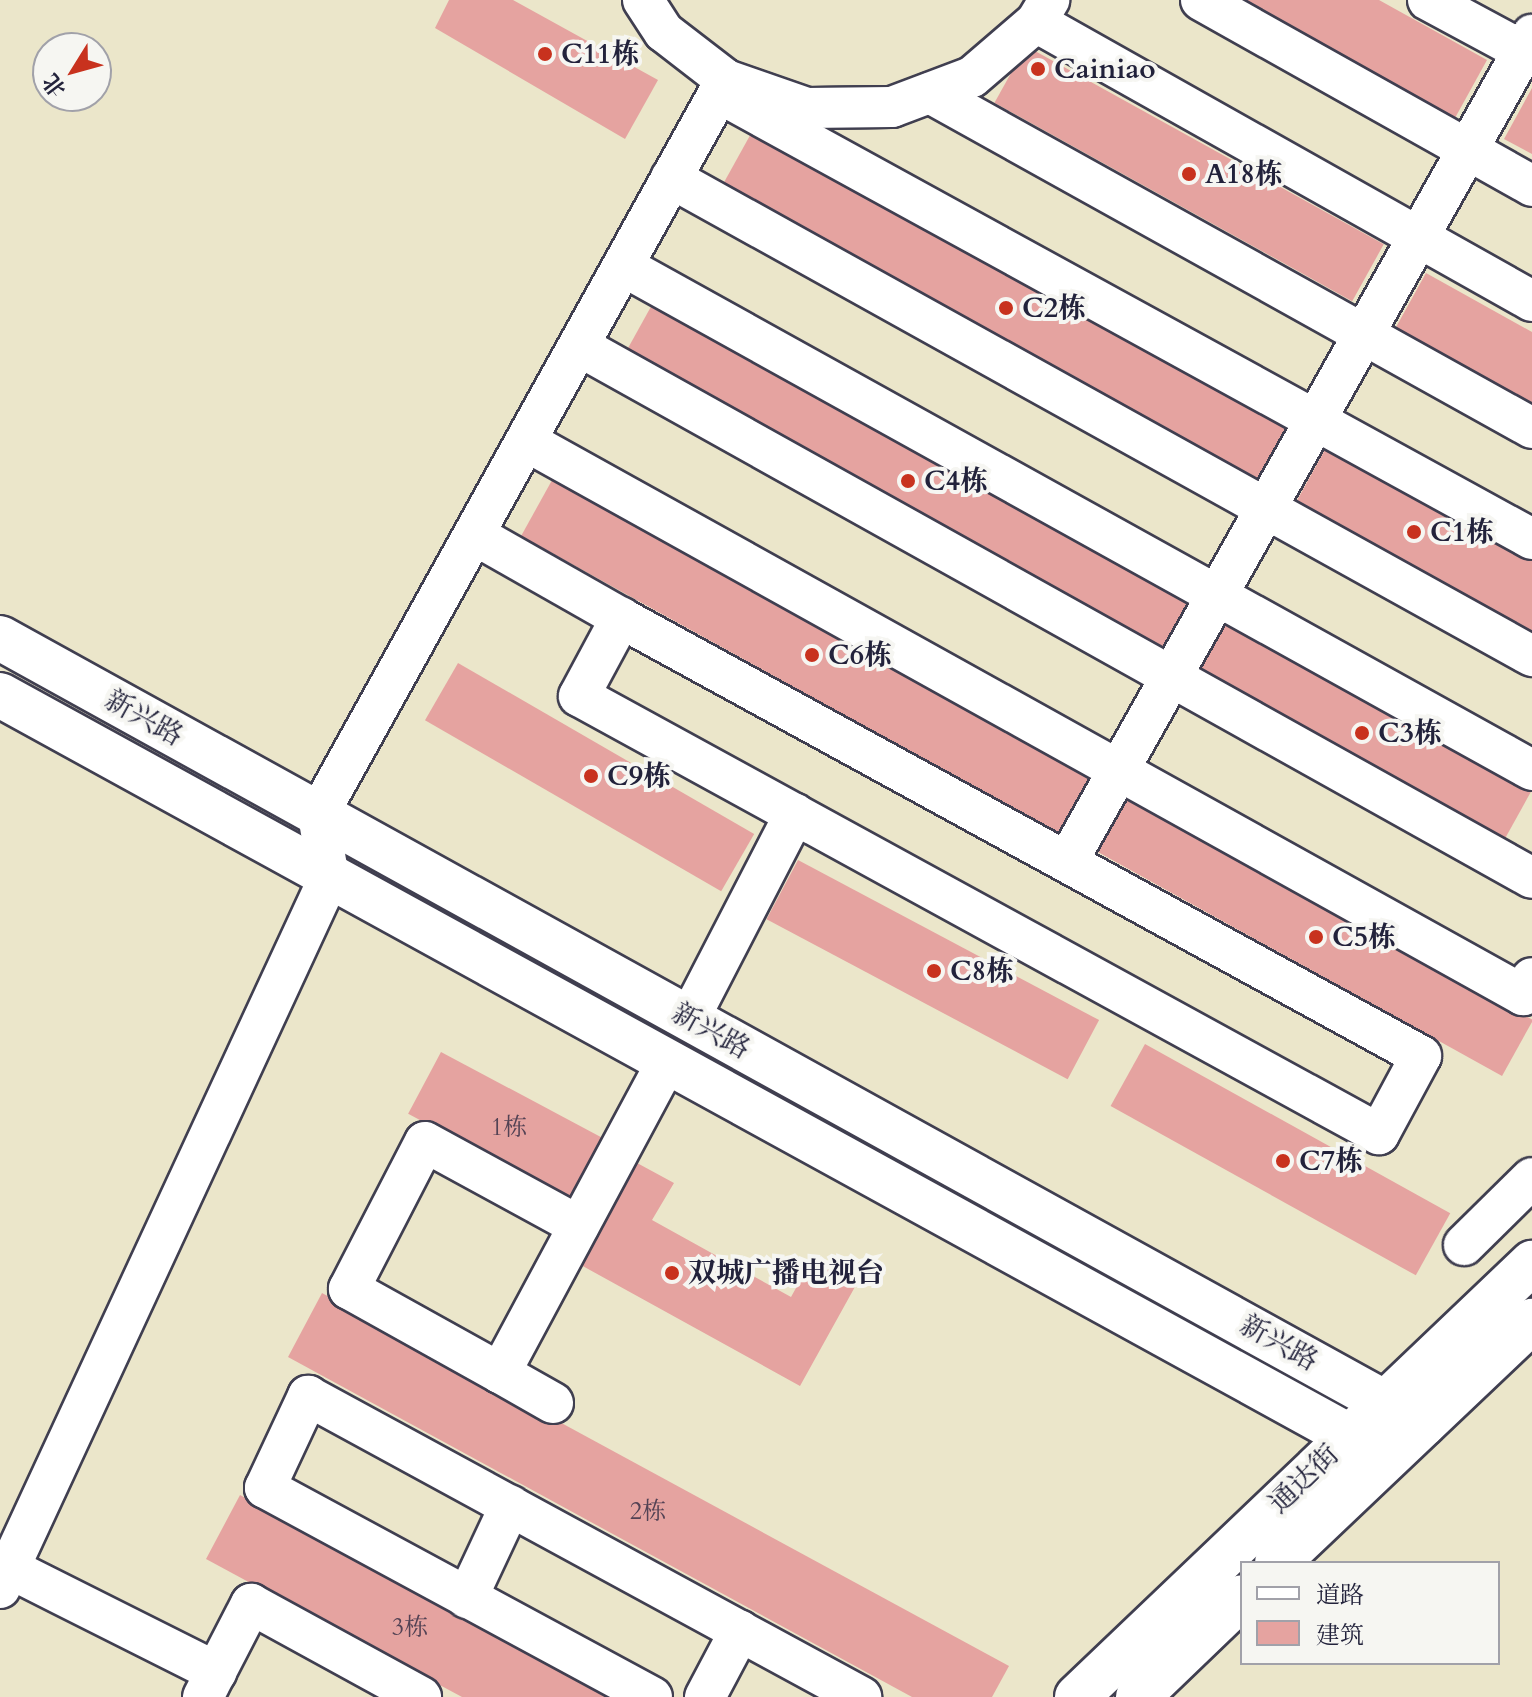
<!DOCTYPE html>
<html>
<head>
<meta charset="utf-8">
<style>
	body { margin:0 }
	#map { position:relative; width:1532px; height:1697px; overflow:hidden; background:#ebe6ca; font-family:Cardo,"Noto Serif SC",serif }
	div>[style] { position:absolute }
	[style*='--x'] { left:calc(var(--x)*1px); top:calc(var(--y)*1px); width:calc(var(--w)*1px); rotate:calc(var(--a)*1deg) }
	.building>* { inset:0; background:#e5a3a0; transform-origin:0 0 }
	.roads { filter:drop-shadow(2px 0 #403f50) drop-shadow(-2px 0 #403f50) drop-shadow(0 2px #403f50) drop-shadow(0 -2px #403f50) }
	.minor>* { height:40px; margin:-20px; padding:0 20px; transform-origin:20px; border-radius:20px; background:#fff }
	.major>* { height:44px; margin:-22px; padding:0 22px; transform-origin:22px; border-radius:22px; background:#fff }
	.dots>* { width:22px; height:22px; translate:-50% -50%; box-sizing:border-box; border:4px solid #f6f6f2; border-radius:50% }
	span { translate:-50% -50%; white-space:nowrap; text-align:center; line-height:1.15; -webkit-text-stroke:8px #f6f6f2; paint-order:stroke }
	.number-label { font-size:24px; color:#534254 }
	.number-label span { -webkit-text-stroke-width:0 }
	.poi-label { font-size:28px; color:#22223b; font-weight:700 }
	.left { translate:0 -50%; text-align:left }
	.street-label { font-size:28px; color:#22223b }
	.legend { position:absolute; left:1240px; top:1561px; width:260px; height:104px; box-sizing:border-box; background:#f6f6f2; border:2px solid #a1a1a9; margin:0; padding:10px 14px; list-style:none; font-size:24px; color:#22223b }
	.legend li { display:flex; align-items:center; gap:16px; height:40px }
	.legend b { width:40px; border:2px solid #a1a1a9 }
	.north { position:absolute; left:32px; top:32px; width:80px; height:80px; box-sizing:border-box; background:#f6f6f2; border:2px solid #a1a1a9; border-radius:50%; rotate:233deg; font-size:22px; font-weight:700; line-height:32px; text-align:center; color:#22223b }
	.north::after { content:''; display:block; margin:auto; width:28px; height:36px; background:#c8321e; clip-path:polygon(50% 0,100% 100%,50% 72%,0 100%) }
</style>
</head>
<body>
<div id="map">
	<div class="building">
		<div style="clip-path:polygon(449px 0,513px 0,658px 80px,625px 139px,435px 28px)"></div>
		<div style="clip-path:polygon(1243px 0,1379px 0,1487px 60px,1455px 118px)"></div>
		<div style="left:1026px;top:46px;width:409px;height:65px;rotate:29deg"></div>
		<div style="clip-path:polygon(1532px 88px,1532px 154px,1504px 139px)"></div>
		<div style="left:753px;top:130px;width:616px;height:66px;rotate:29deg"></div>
		<div style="clip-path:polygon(1426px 273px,1532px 332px,1532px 405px,1395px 329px)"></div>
		<div style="left:653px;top:303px;width:617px;height:64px;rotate:29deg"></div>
		<div style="clip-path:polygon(1327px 446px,1532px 561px,1532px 634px,1295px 504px)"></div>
		<div style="left:556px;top:473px;width:620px;height:72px;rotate:29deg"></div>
		<div style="left:1222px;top:619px;width:354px;height:64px;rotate:29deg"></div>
		<div style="left:458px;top:663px;width:342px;height:66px;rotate:30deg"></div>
		<div style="left:1129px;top:796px;width:462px;height:64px;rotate:29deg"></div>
		<div style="left:798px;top:860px;width:341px;height:67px;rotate:28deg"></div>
		<div style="left:1145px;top:1044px;width:349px;height:71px;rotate:29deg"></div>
		<div style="left:441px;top:1052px;width:191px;height:70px;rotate:28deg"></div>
		<div style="clip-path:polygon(626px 1157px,674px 1183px,652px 1220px,791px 1297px,811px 1261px,856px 1285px,800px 1386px,570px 1259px)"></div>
		<div style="clip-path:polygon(322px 1293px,1009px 1666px,992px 1697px,912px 1697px,288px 1357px)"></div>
		<div style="clip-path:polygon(240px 1495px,614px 1697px,462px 1697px,206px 1559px)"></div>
	</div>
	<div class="roads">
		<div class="minor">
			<div style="--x:643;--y:0;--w:38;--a:57"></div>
			<div style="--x:664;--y:32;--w:78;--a:37.7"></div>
			<div style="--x:726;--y:80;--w:86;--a:19.1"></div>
			<div style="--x:807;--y:108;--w:85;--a:-0.7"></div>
			<div style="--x:892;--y:107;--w:85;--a:-20.6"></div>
			<div style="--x:972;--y:77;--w:84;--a:-40.7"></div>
			<div style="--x:1036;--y:22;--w:26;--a:-59"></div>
			<div style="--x:1201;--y:0;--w:380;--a:29.3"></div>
			<div style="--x:1428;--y:0;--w:118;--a:28.3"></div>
			<div style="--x:1036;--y:22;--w:569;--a:29.36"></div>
			<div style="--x:719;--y:93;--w:927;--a:28.75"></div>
			<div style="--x:930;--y:93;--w:689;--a:29.09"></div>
			<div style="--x:671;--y:178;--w:985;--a:29.04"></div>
			<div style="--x:623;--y:266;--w:1039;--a:29.01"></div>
			<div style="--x:579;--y:346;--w:1091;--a:29.17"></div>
			<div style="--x:526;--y:441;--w:1141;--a:29.06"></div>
			<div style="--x:1523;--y:995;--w:19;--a:-62"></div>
			<div style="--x:475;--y:535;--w:168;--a:29.6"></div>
			<div style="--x:621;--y:618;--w:912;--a:28.7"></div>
			<div style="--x:1421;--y:1056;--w:89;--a:118.3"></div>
			<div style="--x:1379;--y:1134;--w:912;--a:-151.3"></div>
			<div style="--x:579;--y:696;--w:89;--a:-61.7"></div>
			<div style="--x:1067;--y:862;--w:949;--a:-60.65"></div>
			<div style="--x:689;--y:1019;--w:231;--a:-62.7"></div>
			<div style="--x:1464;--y:1245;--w:95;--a:-44.6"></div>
			<div style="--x:500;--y:1373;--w:173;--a:-150.9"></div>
			<div style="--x:349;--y:1289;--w:165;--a:-62.7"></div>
			<div style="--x:425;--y:1142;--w:175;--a:28.6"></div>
			<div style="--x:553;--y:1403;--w:61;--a:-150.5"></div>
			<div style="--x:500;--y:1373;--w:353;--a:-61.8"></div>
			<div style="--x:9;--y:1568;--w:232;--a:26.7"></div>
			<div style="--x:0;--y:1588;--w:783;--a:-65.14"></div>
			<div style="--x:329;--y:878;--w:64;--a:-99.9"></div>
			<div style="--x:318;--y:815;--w:841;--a:-60.97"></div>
			<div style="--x:467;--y:1598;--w:102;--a:-64.9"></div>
			<div style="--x:203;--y:1697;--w:105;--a:-62.7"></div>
			<div style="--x:251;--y:1604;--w:194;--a:28.7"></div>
			<div style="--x:652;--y:1697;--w:440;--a:-151.6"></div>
			<div style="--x:265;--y:1488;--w:102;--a:-64.9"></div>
			<div style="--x:308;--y:1396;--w:630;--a:28.56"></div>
			<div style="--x:705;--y:1697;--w:75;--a:-62.1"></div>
		</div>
		<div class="major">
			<div style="--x:0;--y:638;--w:1626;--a:28.91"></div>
			<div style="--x:0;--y:695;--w:1583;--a:28.78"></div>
			<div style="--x:1277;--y:1563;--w:352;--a:-43.5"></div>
			<div style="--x:1077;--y:1697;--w:629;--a:-43.65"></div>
			<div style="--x:1138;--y:1697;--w:144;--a:-43.9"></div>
		</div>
	</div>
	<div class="dots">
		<div style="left:545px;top:54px;background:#c8321e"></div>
		<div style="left:1038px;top:69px;background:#c8321e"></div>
		<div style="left:1189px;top:174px;background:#c8321e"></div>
		<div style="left:1006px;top:308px;background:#c8321e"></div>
		<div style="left:908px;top:481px;background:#c8321e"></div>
		<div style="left:1414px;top:532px;background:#c8321e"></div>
		<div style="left:812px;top:655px;background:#c8321e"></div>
		<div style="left:1362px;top:733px;background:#c8321e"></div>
		<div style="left:591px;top:776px;background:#c8321e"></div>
		<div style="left:1316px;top:937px;background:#c8321e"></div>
		<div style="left:934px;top:971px;background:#c8321e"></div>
		<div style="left:1283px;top:1161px;background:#c8321e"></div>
		<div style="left:672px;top:1273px;background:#c8321e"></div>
	</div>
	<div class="number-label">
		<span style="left:509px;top:1128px">1栋</span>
		<span style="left:648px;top:1512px">2栋</span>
		<span style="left:410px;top:1628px">3栋</span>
	</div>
	<div class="poi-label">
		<span class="left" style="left:561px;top:54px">C11栋</span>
		<span class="left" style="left:1054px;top:69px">Cainiao</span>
		<span class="left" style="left:1205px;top:174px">A18栋</span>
		<span class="left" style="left:1022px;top:308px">C2栋</span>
		<span class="left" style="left:924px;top:481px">C4栋</span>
		<span class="left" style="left:1430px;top:532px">C1栋</span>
		<span class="left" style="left:828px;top:655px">C6栋</span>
		<span class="left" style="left:1378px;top:733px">C3栋</span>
		<span class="left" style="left:607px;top:776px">C9栋</span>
		<span class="left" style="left:1332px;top:937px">C5栋</span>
		<span class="left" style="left:950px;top:971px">C8栋</span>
		<span class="left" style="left:1299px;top:1161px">C7栋</span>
		<span class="left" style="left:688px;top:1273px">双城广播电视台</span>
	</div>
	<div class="street-label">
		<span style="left:144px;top:718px;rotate:29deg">新兴路</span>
		<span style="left:711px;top:1031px;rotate:29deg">新兴路</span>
		<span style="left:1279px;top:1343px;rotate:29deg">新兴路</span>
		<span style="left:1304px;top:1479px;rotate:-44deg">通达街</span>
	</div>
	<ul class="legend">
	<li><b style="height:10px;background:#fff"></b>道路</li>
	<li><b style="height:22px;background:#e5a3a0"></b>建筑</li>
	</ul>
	<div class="north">北</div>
</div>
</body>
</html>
